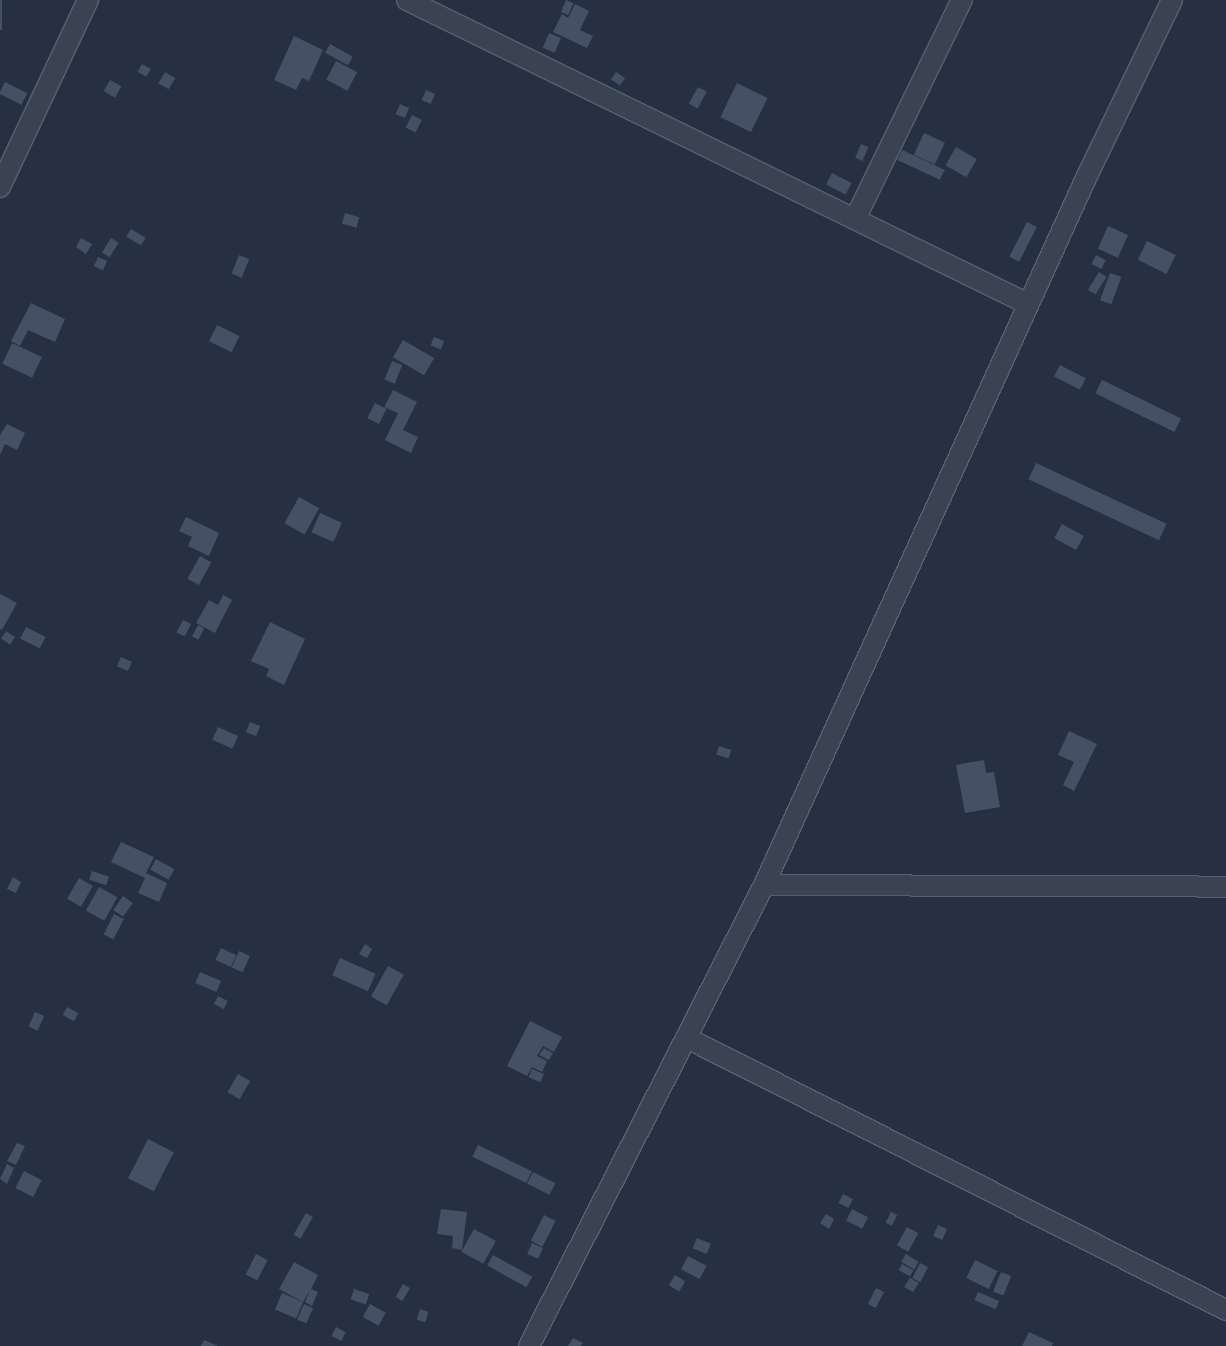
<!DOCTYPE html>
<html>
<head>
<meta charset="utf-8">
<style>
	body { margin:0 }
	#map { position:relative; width:1226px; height:1346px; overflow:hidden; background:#263042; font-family:Raleway,sans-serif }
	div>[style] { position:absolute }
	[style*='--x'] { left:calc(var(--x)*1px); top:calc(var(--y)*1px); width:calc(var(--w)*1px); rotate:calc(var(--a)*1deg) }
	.building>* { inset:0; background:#455064; transform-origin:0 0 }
	.roads { filter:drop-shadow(1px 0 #58606f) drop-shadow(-1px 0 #58606f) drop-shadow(0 1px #58606f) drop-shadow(0 -1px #58606f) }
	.street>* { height:20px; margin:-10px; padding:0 10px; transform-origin:10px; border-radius:10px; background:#3a4352 }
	span { translate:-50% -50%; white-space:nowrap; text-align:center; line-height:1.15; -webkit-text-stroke:4px #1f2737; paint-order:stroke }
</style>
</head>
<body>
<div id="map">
	<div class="building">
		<div style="left:0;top:0;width:2px;height:30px"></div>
		<div style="left:566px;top:0;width:8px;height:13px;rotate:23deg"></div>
		<div style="clip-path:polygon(575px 4px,589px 11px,580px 30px,593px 36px,587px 48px,553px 32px,562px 14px,568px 18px)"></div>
		<div style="left:549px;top:33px;width:13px;height:16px;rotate:23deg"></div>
		<div style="clip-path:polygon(294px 36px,323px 50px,309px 81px,302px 78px,296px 90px,274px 80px)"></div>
		<div style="left:330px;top:44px;width:26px;height:10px;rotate:29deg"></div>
		<div style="left:336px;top:61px;width:24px;height:21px;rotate:28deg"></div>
		<div style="left:142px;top:64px;width:10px;height:9px;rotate:29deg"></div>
		<div style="left:165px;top:72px;width:12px;height:13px;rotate:31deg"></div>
		<div style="left:616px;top:72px;width:11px;height:9px;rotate:34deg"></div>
		<div style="left:110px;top:80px;width:13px;height:13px;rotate:29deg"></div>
		<div style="left:5px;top:82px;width:25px;height:13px;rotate:27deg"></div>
		<div style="left:737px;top:83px;width:34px;height:38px;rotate:26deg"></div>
		<div style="left:698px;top:87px;width:10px;height:19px;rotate:29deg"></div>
		<div style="left:426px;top:90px;width:10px;height:11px;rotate:24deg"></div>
		<div style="left:400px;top:104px;width:10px;height:11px;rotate:24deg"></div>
		<div style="left:412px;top:115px;width:11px;height:14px;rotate:27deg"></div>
		<div style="left:924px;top:133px;width:23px;height:24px;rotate:25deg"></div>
		<div style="left:861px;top:144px;width:8px;height:15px;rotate:23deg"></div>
		<div style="left:956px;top:147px;width:24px;height:21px;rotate:30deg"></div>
		<div style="left:902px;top:150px;width:47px;height:11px;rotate:25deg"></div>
		<div style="left:832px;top:173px;width:22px;height:13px;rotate:27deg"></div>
		<div style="left:345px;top:213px;width:15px;height:11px;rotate:16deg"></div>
		<div style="left:1027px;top:222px;width:11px;height:39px;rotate:27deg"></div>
		<div style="left:1108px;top:226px;width:22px;height:25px;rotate:24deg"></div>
		<div style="left:131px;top:229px;width:17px;height:9px;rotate:31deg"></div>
		<div style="clip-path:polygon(81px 238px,92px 244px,86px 254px,76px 247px)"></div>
		<div style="left:111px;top:238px;width:9px;height:17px;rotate:32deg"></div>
		<div style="left:1147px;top:241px;width:32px;height:21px;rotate:26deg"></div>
		<div style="left:239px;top:255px;width:11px;height:20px;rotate:22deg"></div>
		<div style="left:1096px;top:255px;width:11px;height:10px;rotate:27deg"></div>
		<div style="left:98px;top:257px;width:10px;height:10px;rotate:24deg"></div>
		<div style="left:1099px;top:272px;width:9px;height:21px;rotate:32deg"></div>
		<div style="left:1110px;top:273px;width:12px;height:29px;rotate:20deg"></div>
		<div style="clip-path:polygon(31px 303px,65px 319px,55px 342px,28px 330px,20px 346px,11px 341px)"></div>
		<div style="left:217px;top:325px;width:25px;height:18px;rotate:26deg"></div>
		<div style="left:434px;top:337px;width:11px;height:9px;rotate:22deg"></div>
		<div style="left:403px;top:340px;width:36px;height:20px;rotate:30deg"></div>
		<div style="left:12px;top:343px;width:33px;height:23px;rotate:25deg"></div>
		<div style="left:392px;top:361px;width:11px;height:20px;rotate:22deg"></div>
		<div style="left:1060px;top:365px;width:29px;height:13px;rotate:27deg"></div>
		<div style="left:1102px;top:380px;width:88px;height:15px;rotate:26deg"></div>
		<div style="clip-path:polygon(393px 390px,417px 402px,403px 430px,418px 437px,411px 453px,385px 440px,398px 413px,384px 407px)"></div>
		<div style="left:375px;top:403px;width:13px;height:17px;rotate:27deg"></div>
		<div style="clip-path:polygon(7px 424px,25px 433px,17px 450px,5px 444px,0 455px,0 435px)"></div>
		<div style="left:1036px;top:463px;width:144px;height:18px;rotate:25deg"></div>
		<div style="left:299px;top:497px;width:23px;height:30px;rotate:29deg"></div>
		<div style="left:320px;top:513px;width:24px;height:21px;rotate:24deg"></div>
		<div style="clip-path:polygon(186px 517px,219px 533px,209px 556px,188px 546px,192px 537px,179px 531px)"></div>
		<div style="left:1062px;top:524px;width:25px;height:16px;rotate:29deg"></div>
		<div style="left:200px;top:556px;width:13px;height:26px;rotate:29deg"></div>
		<div style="clip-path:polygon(0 594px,17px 603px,2px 630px,0 629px)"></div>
		<div style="clip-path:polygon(223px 595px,232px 600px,215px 633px,196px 623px,209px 600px,218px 605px)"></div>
		<div style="left:183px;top:620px;width:9px;height:14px;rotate:27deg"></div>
		<div style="clip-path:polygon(270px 622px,305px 639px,284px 685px,266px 676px,269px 669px,251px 661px)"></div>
		<div style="left:198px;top:625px;width:7px;height:13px;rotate:27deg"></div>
		<div style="left:26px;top:627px;width:22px;height:13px;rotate:27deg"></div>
		<div style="left:6px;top:631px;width:11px;height:9px;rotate:34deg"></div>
		<div style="left:121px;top:657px;width:12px;height:10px;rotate:24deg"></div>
		<div style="left:250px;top:722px;width:11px;height:11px;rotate:22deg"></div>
		<div style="left:218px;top:727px;width:22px;height:14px;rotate:24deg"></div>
		<div style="clip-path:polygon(1069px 731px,1097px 744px,1074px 791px,1063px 785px,1074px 762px,1058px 755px)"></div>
		<div style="left:719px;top:746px;width:13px;height:9px;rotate:18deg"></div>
		<div style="clip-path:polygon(984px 760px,986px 773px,994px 772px,1000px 807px,965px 813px,956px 765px)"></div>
		<div style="clip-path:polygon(121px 842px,154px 857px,146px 873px,167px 883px,159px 902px,138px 893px,145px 878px,111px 862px)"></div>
		<div style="left:156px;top:859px;width:21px;height:12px;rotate:29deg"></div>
		<div style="left:92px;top:871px;width:18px;height:9px;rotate:19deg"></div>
		<div style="clip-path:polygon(13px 877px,21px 882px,16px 893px,7px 889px)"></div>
		<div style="left:79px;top:878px;width:16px;height:24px;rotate:30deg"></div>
		<div style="left:99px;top:887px;width:21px;height:27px;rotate:29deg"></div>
		<div style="left:123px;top:896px;width:12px;height:17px;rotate:35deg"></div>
		<div style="left:114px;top:914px;width:11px;height:23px;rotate:27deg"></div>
		<div style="clip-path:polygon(365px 944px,372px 949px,367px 958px,359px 954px)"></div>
		<div style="left:221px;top:948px;width:17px;height:13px;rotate:25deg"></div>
		<div style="left:239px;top:951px;width:12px;height:18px;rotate:24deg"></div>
		<div style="left:340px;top:958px;width:39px;height:19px;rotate:24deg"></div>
		<div style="left:388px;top:966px;width:18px;height:35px;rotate:29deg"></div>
		<div style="left:200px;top:972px;width:23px;height:12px;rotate:23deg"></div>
		<div style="left:218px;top:996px;width:11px;height:9px;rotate:27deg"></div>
		<div style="left:67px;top:1007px;width:13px;height:9px;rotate:29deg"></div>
		<div style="left:35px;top:1012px;width:10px;height:16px;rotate:24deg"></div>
		<div style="clip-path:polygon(530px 1021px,562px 1037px,554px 1052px,543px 1046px,537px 1056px,547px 1061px,542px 1072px,532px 1067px,527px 1076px,507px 1066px)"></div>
		<div style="clip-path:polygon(544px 1048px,553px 1053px,549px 1060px,539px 1055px)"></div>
		<div style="left:532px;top:1069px;width:13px;height:9px;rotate:23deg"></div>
		<div style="left:238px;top:1074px;width:14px;height:21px;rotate:30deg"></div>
		<div style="left:148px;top:1139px;width:29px;height:44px;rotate:27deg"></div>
		<div style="clip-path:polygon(17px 1143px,25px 1146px,16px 1165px,7px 1161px)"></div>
		<div style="left:478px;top:1145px;width:60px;height:13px;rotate:26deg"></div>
		<div style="clip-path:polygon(7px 1164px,14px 1168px,7px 1184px,0 1179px)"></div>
		<div style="left:24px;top:1171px;width:20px;height:19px;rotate:27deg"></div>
		<div style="left:533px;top:1172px;width:25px;height:13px;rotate:27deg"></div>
		<div style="left:843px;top:1194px;width:11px;height:10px;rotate:27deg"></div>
		<div style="clip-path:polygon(441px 1209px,467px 1212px,462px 1250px,452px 1248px,453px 1236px,437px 1234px)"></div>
		<div style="left:852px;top:1209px;width:18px;height:13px;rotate:27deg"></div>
		<div style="left:891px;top:1212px;width:7px;height:12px;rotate:27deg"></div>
		<div style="left:306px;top:1213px;width:8px;height:25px;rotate:30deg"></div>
		<div style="clip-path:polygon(826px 1214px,834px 1219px,829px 1229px,820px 1223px)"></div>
		<div style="left:544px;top:1215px;width:13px;height:29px;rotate:27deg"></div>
		<div style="left:938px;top:1225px;width:10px;height:12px;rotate:24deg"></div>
		<div style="left:907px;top:1227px;width:13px;height:21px;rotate:29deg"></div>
		<div style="left:474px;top:1229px;width:25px;height:26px;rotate:29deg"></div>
		<div style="left:697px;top:1238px;width:15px;height:11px;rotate:23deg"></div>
		<div style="left:532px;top:1243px;width:12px;height:12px;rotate:24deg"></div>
		<div style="left:256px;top:1254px;width:13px;height:23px;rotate:27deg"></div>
		<div style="left:906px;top:1254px;width:15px;height:9px;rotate:32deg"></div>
		<div style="left:493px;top:1255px;width:45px;height:12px;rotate:29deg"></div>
		<div style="left:688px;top:1256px;width:21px;height:15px;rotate:28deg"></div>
		<div style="left:975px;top:1260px;width:25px;height:20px;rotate:26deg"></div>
		<div style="clip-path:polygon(294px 1262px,318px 1275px,311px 1289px,318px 1292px,312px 1306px,305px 1302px,310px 1290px,303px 1302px,279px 1289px)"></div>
		<div style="left:920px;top:1263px;width:9px;height:17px;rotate:27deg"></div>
		<div style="left:902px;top:1264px;width:13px;height:7px;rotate:29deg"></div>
		<div style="left:1001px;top:1272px;width:11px;height:21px;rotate:22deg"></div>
		<div style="left:675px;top:1275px;width:12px;height:12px;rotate:31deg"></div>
		<div style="clip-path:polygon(910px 1278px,919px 1283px,913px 1292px,904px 1287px)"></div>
		<div style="left:403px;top:1284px;width:8px;height:15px;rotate:30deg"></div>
		<div style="left:876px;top:1288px;width:9px;height:18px;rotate:27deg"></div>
		<div style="left:354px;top:1289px;width:16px;height:11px;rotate:18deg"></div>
		<div style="left:978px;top:1292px;width:23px;height:9px;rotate:23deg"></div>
		<div style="left:282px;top:1293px;width:23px;height:18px;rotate:23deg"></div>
		<div style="left:304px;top:1304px;width:10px;height:17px;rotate:24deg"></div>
		<div style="left:370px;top:1304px;width:18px;height:15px;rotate:29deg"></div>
		<div style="left:420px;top:1309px;width:9px;height:11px;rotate:18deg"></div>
		<div style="left:336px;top:1327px;width:11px;height:10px;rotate:27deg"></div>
		<div style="clip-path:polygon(1029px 1332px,1053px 1343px,1052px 1346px,1022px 1346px)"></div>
		<div style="clip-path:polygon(573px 1338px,583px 1343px,581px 1346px,568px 1346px)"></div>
		<div style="clip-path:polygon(204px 1340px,218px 1346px,201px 1346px)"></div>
	</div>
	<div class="roads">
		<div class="street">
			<div style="--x:407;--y:0;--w:691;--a:26.08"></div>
			<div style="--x:0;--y:187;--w:207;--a:-64.8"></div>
			<div style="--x:855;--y:219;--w:244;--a:-64"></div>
			<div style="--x:764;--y:885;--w:462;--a:0.2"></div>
			<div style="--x:687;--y:1038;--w:604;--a:26.78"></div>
			<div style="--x:529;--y:1346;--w:517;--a:-62.99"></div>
			<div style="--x:764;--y:885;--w:779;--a:-65.51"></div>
			<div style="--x:1087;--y:176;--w:195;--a:-64.2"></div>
		</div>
	</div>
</div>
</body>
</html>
